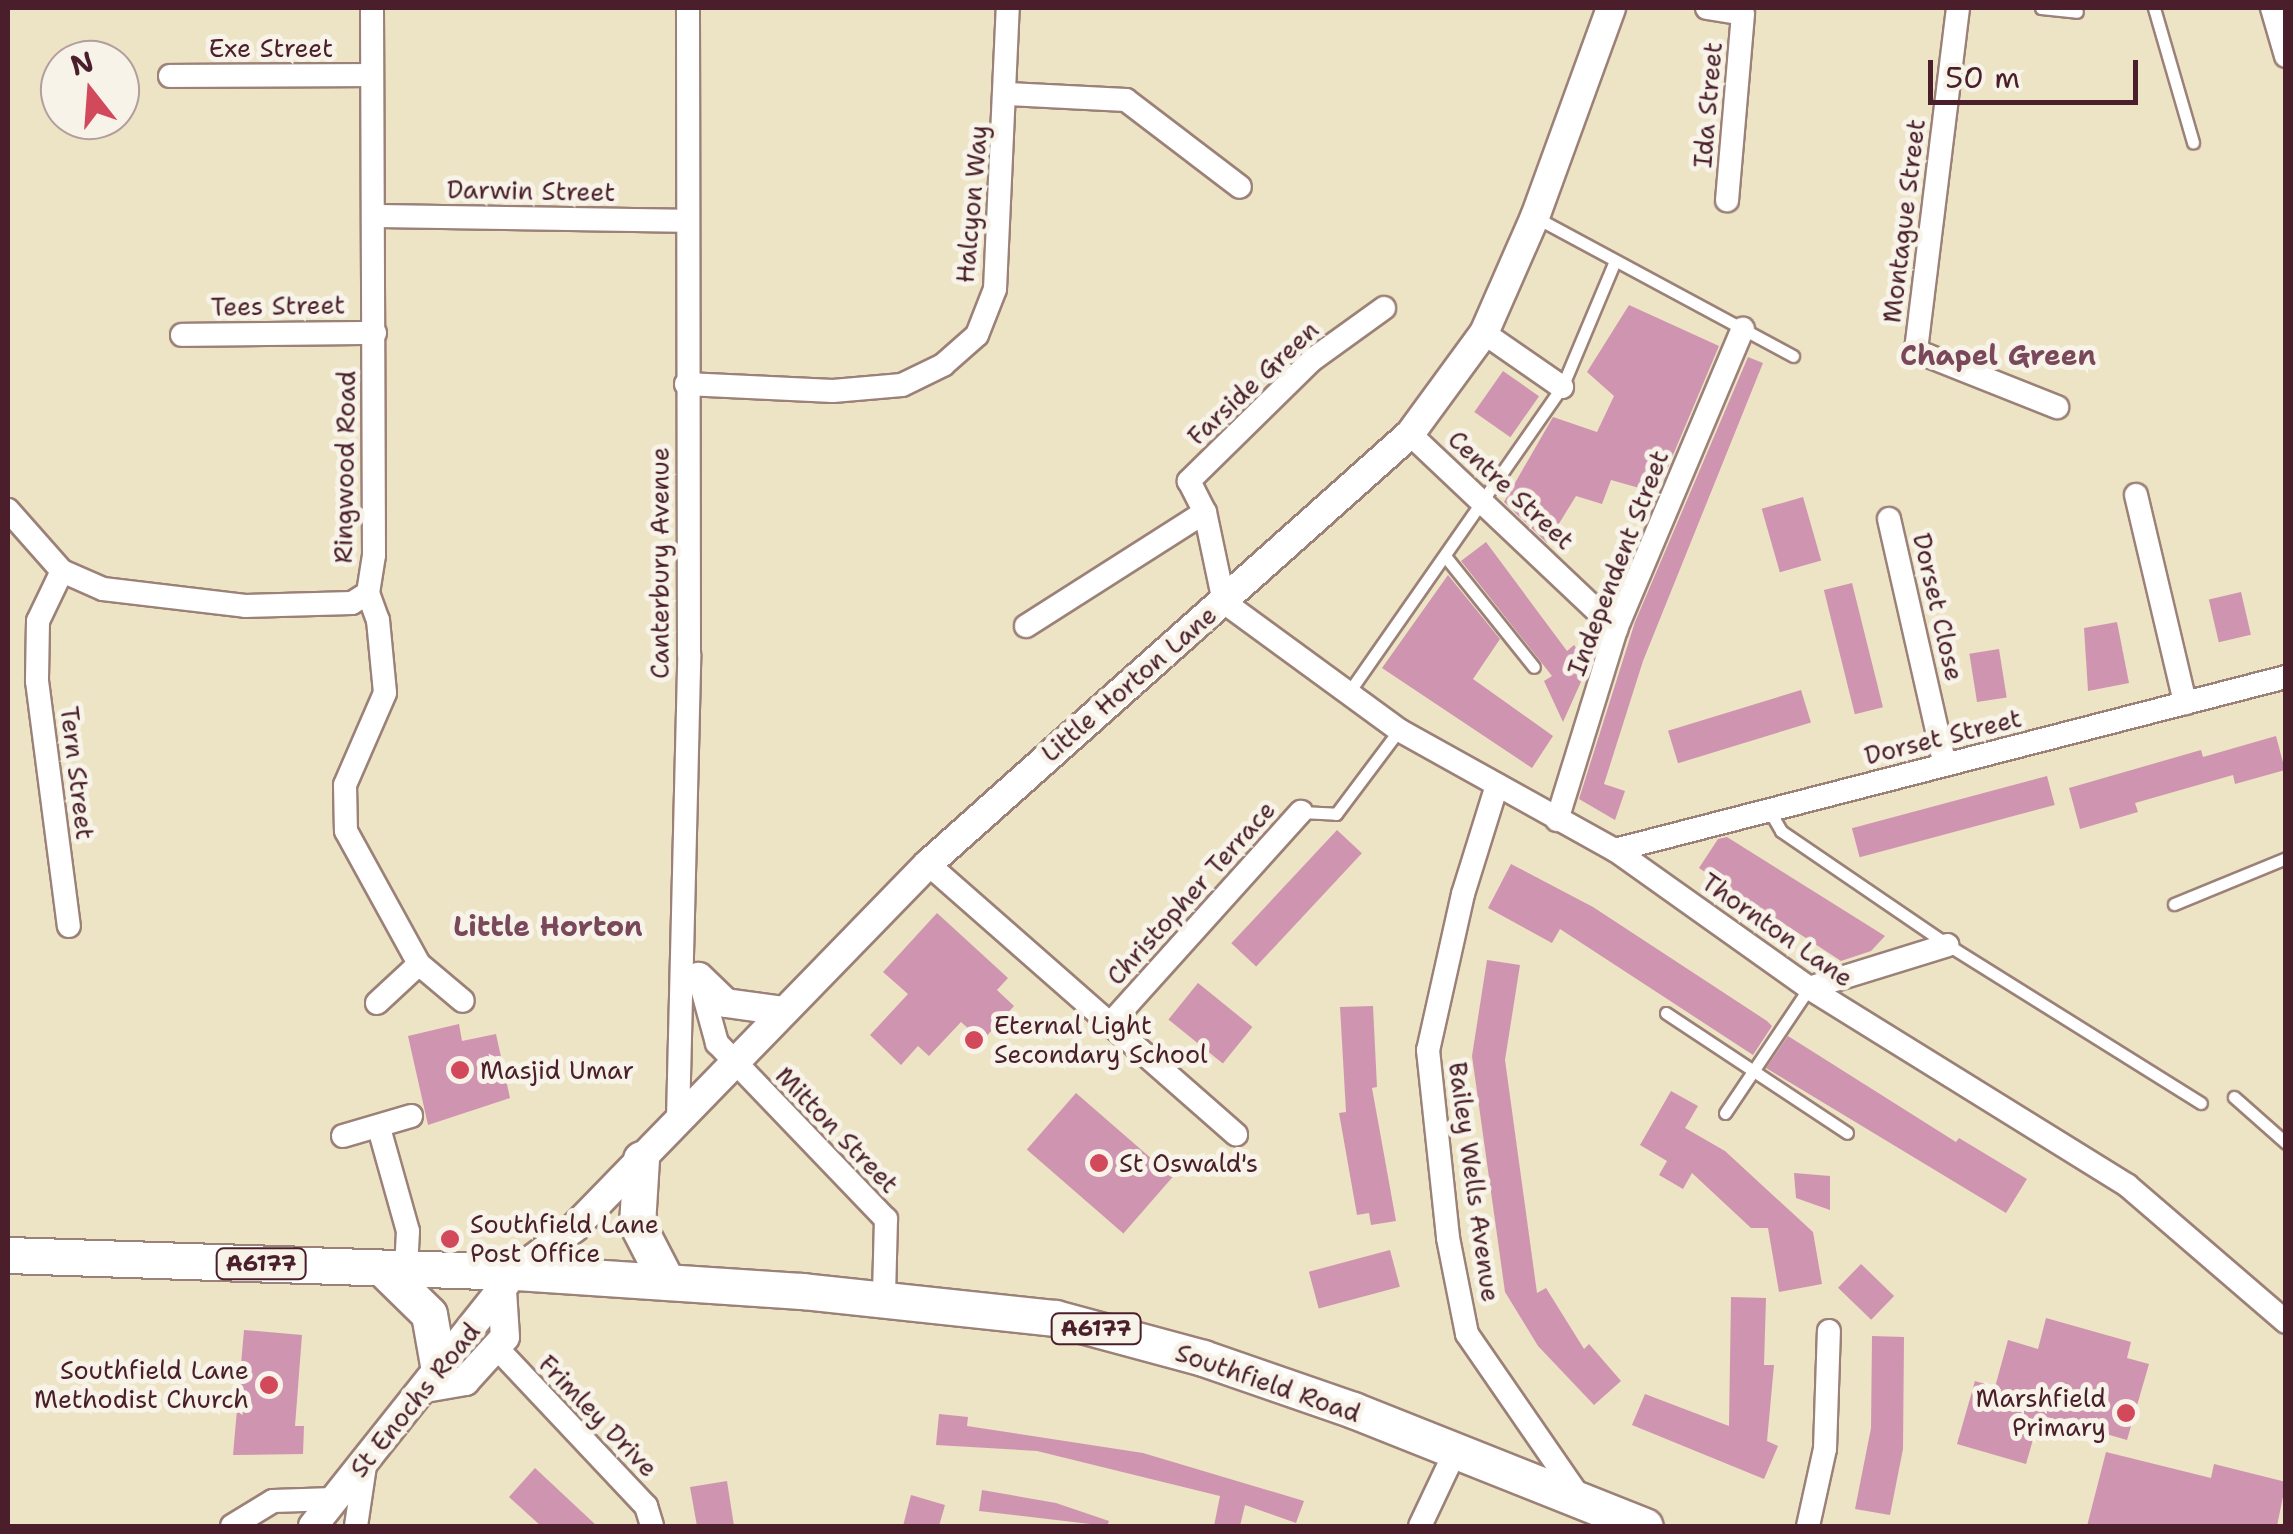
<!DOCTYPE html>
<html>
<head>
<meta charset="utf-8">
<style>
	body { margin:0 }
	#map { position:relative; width:2293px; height:1534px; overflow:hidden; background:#ede3c5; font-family:"Shantell Sans",sans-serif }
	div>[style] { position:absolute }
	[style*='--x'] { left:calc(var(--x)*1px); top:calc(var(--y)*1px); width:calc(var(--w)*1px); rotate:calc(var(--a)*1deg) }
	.building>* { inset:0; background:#cf95b0; transform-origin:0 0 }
	.roads { filter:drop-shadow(2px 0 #9c8178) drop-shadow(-2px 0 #9c8178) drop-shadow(0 2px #9c8178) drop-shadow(0 -2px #9c8178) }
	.service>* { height:11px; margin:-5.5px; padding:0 5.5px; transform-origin:5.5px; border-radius:5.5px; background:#fff }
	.minor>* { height:22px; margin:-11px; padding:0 11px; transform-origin:11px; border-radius:11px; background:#fff }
	.tertiary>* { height:28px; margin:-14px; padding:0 14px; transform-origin:14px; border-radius:14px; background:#fff }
	.primary>* { height:35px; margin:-17.5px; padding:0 17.5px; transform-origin:17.5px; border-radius:17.5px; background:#fff }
	.dots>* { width:28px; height:28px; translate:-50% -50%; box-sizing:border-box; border:5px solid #f7f3e8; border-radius:50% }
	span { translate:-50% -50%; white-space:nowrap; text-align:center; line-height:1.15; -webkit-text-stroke:10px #f7f3e8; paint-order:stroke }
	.shield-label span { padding:2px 8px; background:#f7f3e8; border:2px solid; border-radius:8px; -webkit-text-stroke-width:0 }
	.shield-label { font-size:22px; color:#4a1f2b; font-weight:700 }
	.street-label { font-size:25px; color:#4a1f2b }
	.poi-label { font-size:25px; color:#4a1f2b }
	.left { translate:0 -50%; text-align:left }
	.right { translate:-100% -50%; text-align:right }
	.neighbourhood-label { font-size:28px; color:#79485a; font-weight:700 }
	.frame { position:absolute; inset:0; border:10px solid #4a1f2b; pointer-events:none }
	.north { position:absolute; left:40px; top:40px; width:100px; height:100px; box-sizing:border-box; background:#f7f3e8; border:2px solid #b29e9c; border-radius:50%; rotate:343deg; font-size:28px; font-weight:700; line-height:40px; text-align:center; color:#4a1f2b }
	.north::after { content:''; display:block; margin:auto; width:35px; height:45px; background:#d1495b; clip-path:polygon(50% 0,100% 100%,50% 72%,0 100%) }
	.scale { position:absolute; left:1928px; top:60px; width:210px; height:45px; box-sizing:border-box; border:5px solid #4a1f2b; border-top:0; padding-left:12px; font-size:30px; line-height:35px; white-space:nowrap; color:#4a1f2b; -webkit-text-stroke:8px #f7f3e8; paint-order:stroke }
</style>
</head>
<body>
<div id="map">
	<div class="building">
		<div style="clip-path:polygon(1629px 305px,1719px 346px,1657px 493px,1611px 480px,1602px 504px,1576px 496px,1547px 543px,1504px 502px,1553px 417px,1597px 432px,1614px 396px,1587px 372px)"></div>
		<div style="clip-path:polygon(1748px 357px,1763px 363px,1643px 661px,1604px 784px,1625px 791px,1615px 820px,1579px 799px,1635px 622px)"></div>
		<div style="left:1503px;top:371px;width:44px;height:50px;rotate:35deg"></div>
		<div style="left:1803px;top:497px;width:66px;height:43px;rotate:74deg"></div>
		<div style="clip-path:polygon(1486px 542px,1567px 651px,1574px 645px,1589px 664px,1563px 722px,1544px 681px,1552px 676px,1461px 561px)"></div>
		<div style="clip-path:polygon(1448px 575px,1500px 639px,1473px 679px,1553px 736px,1532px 768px,1382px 668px)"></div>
		<div style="left:1852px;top:583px;width:128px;height:29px;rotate:76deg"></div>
		<div style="left:2241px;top:592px;width:44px;height:33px;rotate:77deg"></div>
		<div style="clip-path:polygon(2117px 622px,2129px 683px,2088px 691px,2084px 628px)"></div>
		<div style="left:1999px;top:649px;width:49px;height:30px;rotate:81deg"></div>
		<div style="left:1801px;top:690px;width:34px;height:139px;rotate:73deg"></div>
		<div style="clip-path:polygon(2276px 736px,2285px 770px,2235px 784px,2233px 775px,2135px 803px,2138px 812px,2080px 829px,2069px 788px,2201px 750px,2203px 757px)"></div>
		<div style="left:2047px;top:776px;width:30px;height:202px;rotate:75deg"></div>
		<div style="left:1337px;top:830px;width:34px;height:155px;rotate:43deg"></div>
		<div style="clip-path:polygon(1727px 837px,1885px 936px,1871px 951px,1841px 961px,1699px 868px,1718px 839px)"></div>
		<div style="clip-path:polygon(1511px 864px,1593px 907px,1767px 1021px,1772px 1026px,1753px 1055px,1560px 929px,1552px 943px,1488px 908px)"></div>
		<div style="clip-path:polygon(937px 913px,1008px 978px,997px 990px,1014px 1006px,982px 1041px,961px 1022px,929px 1056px,918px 1046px,901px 1065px,870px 1035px,908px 994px,883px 972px)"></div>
		<div style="clip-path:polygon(1487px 960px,1520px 965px,1505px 1060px,1537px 1293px,1546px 1288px,1584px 1349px,1589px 1344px,1621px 1381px,1594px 1405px,1538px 1346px,1505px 1292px,1472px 1056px)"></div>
		<div style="left:1198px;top:983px;width:70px;height:47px;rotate:39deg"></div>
		<div style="clip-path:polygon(1373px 1006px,1377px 1087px,1372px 1088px,1396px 1221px,1371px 1225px,1369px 1213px,1357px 1215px,1339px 1113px,1346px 1112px,1340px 1007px)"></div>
		<div style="clip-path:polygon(459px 1024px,462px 1041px,496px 1034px,510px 1098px,428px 1125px,408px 1036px)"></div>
		<div style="clip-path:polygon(1788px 1036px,1956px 1142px,1959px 1138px,2027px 1179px,2006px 1213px,1766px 1068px)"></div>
		<div style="clip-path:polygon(1671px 1091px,1698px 1106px,1685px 1128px,1725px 1151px,1813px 1232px,1822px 1284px,1779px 1292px,1768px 1228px,1751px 1228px,1692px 1173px,1683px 1189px,1659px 1175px,1667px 1161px,1640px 1145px)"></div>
		<div style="left:1076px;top:1093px;width:128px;height:75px;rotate:41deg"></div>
		<div style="clip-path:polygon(1794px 1173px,1830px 1176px,1830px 1210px,1796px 1198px)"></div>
		<div style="left:1390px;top:1250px;width:38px;height:84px;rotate:75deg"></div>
		<div style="left:1861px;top:1264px;width:46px;height:33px;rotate:44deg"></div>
		<div style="clip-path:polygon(1731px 1297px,1766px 1298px,1764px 1365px,1774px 1365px,1767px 1441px,1778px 1446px,1764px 1479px,1632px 1425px,1645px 1394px,1729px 1426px)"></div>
		<div style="clip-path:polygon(2046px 1318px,2131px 1342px,2127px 1358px,2149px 1364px,2127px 1440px,2040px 1415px,2026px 1464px,1957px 1444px,1975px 1381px,1995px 1387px,2008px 1340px,2038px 1349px)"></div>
		<div style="clip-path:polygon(244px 1330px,302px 1335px,295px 1426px,304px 1426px,303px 1454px,233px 1455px)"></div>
		<div style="clip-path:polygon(1872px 1336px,1904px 1337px,1903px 1449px,1890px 1515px,1855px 1509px,1871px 1428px)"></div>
		<div style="clip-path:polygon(939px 1414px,968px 1417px,967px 1426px,1143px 1453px,1304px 1501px,1296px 1523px,1245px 1505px,1240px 1526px,1214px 1526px,1220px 1496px,1037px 1451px,936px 1445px)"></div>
		<div style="clip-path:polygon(2106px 1452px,2211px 1478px,2214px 1464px,2286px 1482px,2277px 1526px,2087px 1526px)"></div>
		<div style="clip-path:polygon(535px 1468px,597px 1526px,541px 1526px,509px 1497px)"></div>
		<div style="clip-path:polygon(727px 1481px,734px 1526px,697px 1526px,690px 1487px)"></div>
		<div style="clip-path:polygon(982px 1490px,1056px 1503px,1109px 1521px,1107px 1526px,979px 1511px)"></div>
		<div style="clip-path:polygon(911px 1495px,945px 1505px,939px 1526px,903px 1526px)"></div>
	</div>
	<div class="roads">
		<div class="service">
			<div style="--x:2041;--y:8;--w:36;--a:6"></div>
			<div style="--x:2154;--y:8;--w:140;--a:73.8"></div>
			<div style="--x:1535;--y:217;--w:293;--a:28.3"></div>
			<div style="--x:1445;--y:556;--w:142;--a:51.3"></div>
			<div style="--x:1349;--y:692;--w:372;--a:-55.1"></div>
			<div style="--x:1562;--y:387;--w:137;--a:-67.2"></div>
			<div style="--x:1769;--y:810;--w:24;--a:60"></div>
			<div style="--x:1781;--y:831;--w:202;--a:34.3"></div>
			<div style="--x:1948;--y:945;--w:298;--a:32"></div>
			<div style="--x:1301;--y:812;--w:35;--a:3"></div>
			<div style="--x:1336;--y:814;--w:105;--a:-53.1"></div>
			<div style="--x:2174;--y:904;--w:121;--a:-22.3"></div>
			<div style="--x:1666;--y:1013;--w:217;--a:33.5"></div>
			<div style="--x:2234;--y:1097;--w:69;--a:41.5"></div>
			<div style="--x:1725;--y:1113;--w:151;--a:-56.1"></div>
		</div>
		<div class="minor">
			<div style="--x:1707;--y:8;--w:36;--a:9"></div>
			<div style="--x:1743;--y:14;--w:187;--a:94.9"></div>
			<div style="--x:1958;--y:8;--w:346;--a:97"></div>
			<div style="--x:1916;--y:351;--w:152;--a:21.7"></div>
			<div style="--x:2272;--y:8;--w:50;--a:73.7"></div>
			<div style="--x:170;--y:76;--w:202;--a:-0.3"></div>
			<div style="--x:1008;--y:94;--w:118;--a:2.9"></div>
			<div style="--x:1126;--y:100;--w:143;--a:37.3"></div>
			<div style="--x:374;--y:216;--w:312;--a:0.9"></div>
			<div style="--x:1384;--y:308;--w:89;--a:144.2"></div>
			<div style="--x:1312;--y:360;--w:173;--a:135.5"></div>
			<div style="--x:1189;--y:481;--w:35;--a:63"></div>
			<div style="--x:1205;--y:512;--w:92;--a:78.1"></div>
			<div style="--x:1224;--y:602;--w:217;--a:36.2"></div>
			<div style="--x:1399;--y:730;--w:247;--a:29.1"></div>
			<div style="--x:1615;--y:850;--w:238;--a:35.4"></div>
			<div style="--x:1809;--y:988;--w:375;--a:31.8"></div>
			<div style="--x:2128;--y:1186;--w:208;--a:40.7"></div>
			<div style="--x:1484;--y:333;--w:95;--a:34.7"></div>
			<div style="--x:182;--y:335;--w:193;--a:-0.6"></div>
			<div style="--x:686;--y:384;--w:147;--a:2.7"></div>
			<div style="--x:833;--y:391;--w:69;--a:-5"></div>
			<div style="--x:902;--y:385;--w:46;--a:-26"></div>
			<div style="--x:943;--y:365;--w:45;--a:-41.4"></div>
			<div style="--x:977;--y:335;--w:49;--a:-68.6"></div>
			<div style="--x:995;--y:289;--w:281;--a:-87.4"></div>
			<div style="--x:1410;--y:434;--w:284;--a:43.4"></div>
			<div style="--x:2136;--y:495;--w:214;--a:76.7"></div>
			<div style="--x:8;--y:510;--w:81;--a:48.5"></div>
			<div style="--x:62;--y:571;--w:45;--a:23.7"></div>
			<div style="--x:103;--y:589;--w:143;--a:6.8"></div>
			<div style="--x:245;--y:606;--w:107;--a:-1.6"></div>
			<div style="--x:352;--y:603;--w:19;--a:-32"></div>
			<div style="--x:368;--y:593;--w:38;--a:-81"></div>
			<div style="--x:374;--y:555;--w:547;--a:-90.21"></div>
			<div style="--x:1889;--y:519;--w:252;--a:77.2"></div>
			<div style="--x:62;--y:571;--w:55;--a:115.6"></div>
			<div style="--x:38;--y:621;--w:60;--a:91"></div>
			<div style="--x:37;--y:681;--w:247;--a:82.6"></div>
			<div style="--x:368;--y:593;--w:29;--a:70"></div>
			<div style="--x:378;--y:620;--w:73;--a:84.5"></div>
			<div style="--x:385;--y:693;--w:100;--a:113.5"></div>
			<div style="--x:345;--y:785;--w:46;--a:88.8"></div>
			<div style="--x:346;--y:831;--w:152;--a:61.2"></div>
			<div style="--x:419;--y:964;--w:57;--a:40.1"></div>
			<div style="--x:1026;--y:626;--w:212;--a:-32.5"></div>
			<div style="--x:1497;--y:785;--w:114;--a:107.3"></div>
			<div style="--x:1463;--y:894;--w:160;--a:102.6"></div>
			<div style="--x:1428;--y:1050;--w:189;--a:83.9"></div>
			<div style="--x:1448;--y:1238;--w:98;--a:78.8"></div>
			<div style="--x:1467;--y:1334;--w:201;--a:55.4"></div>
			<div style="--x:1557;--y:820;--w:200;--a:-72.8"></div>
			<div style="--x:1616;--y:629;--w:326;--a:-67.1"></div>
			<div style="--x:1615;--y:850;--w:693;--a:-14.46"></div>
			<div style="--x:928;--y:864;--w:410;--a:41.3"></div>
			<div style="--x:698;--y:974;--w:72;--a:74.6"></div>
			<div style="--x:717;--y:1043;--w:244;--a:46.2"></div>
			<div style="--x:886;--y:1219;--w:79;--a:91.5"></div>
			<div style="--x:1809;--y:988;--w:145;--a:-17.2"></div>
			<div style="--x:377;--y:1003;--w:57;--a:-42.9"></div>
			<div style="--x:1109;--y:1025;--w:287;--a:-48"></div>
			<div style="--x:678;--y:1119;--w:465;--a:-88.6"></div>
			<div style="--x:689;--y:654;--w:646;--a:-90.09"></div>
			<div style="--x:379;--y:1128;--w:107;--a:74.3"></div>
			<div style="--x:408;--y:1231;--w:38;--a:93"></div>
			<div style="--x:343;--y:1136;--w:71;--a:-16.4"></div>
			<div style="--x:496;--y:1347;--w:219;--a:46.7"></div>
			<div style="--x:646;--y:1506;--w:21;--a:73"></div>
			<div style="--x:232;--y:1526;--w:48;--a:-31.4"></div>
			<div style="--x:273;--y:1501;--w:61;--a:-1.9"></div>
			<div style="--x:356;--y:1526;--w:61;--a:-81.5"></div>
			<div style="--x:1420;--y:1526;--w:82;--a:-64.7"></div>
			<div style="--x:1808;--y:1526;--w:79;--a:-77.6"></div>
			<div style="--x:1825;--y:1449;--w:118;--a:-88.1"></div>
		</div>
		<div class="tertiary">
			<div style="--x:699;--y:977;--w:37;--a:44"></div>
			<div style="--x:726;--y:1003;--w:59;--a:7.9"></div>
			<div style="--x:425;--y:1388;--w:41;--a:-9.9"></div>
			<div style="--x:465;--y:1381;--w:59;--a:-47.7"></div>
			<div style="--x:505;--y:1337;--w:47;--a:-93.7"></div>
			<div style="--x:313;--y:1526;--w:325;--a:-51.5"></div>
			<div style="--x:515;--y:1272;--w:74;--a:-36.7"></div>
			<div style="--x:574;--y:1228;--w:508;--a:-45.8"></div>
			<div style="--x:928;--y:864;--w:646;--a:-41.74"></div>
			<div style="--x:1410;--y:434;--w:125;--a:-53.8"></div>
			<div style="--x:1484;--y:333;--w:127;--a:-66.3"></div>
			<div style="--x:1535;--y:217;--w:222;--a:-70"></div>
		</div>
		<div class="primary">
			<div style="--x:641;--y:1159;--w:65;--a:93.5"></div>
			<div style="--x:637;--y:1224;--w:65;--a:62.7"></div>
			<div style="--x:8;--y:1255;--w:507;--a:1.92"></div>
			<div style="--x:515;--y:1272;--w:288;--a:3.8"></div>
			<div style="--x:802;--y:1291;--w:254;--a:6.1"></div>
			<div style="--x:1055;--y:1318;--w:153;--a:15.1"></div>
			<div style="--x:1203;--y:1358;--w:159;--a:19.1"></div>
			<div style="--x:1353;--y:1410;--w:314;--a:21.7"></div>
			<div style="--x:383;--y:1269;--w:64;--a:44.4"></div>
			<div style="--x:429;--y:1314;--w:57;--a:79.9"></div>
		</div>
	</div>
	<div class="dots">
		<div style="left:974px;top:1040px;background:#d1495b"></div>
		<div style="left:460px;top:1070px;background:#d1495b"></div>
		<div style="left:1099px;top:1163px;background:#d1495b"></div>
		<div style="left:450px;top:1239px;background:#d1495b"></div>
		<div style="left:269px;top:1385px;background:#d1495b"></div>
		<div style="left:2126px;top:1413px;background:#d1495b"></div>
	</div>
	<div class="shield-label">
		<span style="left:261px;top:1264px">A6177</span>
		<span style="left:1096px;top:1329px">A6177</span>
	</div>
	<div class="street-label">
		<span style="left:271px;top:48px">Exe Street</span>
		<span style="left:1708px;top:105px;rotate:-85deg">Ida Street</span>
		<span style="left:531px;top:191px;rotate:1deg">Darwin Street</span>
		<span style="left:972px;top:204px;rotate:-85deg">Halcyon Way</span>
		<span style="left:1904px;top:221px;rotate:-83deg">Montague Street</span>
		<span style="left:278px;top:306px;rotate:-1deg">Tees Street</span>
		<span style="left:1253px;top:383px;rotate:-43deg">Farside Green</span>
		<span style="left:345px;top:467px;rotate:-89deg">Ringwood Road</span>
		<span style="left:1511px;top:490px;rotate:43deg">Centre Street</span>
		<span style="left:660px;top:563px;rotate:-90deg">Canterbury Avenue</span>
		<span style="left:1618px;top:563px;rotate:-69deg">Independent Street</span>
		<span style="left:1938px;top:607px;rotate:77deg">Dorset Close</span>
		<span style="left:1129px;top:684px;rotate:-41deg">Little Horton Lane</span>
		<span style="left:1943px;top:737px;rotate:-14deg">Dorset Street</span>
		<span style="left:77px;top:773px;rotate:83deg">Tern Street</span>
		<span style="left:1191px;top:893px;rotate:-48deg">Christopher Terrace</span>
		<span style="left:1777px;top:930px;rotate:35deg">Thornton Lane</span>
		<span style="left:837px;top:1130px;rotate:46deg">Mitton Street</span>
		<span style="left:1474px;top:1182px;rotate:82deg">Bailey Wells Avenue</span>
		<span style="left:1268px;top:1383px;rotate:19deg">Southfield Road</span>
		<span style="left:415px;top:1400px;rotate:-51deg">St Enochs Road</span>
		<span style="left:598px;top:1416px;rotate:46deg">Frimley Drive</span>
	</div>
	<div class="poi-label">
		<span class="left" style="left:994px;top:1040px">Eternal Light<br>Secondary School</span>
		<span class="left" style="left:480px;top:1070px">Masjid Umar</span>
		<span class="left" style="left:1119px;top:1163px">St Oswald's</span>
		<span class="left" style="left:470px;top:1239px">Southfield Lane<br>Post Office</span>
		<span class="right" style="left:249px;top:1385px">Southfield Lane<br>Methodist Church</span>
		<span class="right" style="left:2106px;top:1413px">Marshfield<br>Primary</span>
	</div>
	<div class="neighbourhood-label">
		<span style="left:1998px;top:355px">Chapel Green</span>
		<span style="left:548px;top:926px">Little Horton</span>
	</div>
	<div class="frame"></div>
	<div class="north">N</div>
	<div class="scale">50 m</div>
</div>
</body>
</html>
